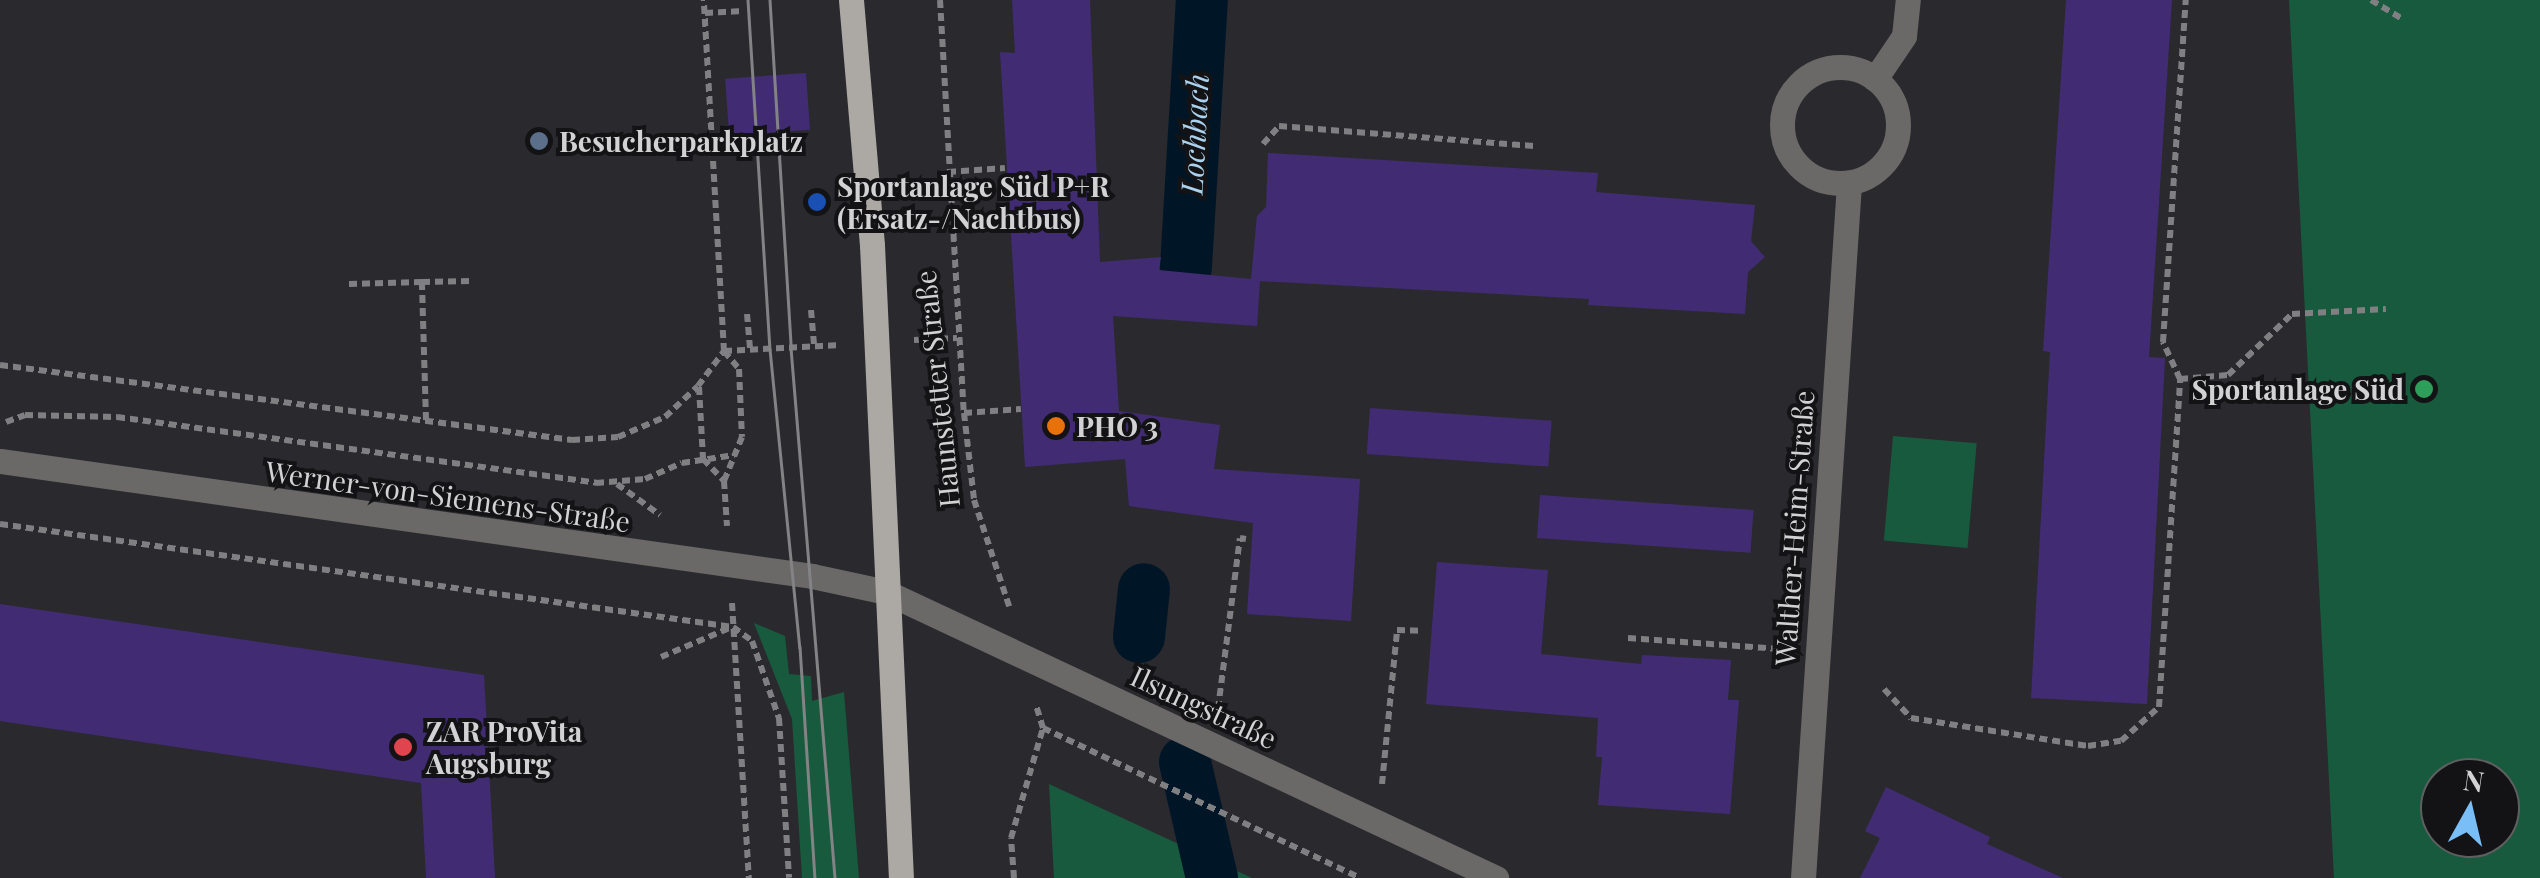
<!DOCTYPE html>
<html>
<head>
<meta charset="utf-8">
<style>
	body { margin:0 }
	#map { position:relative; width:2540px; height:878px; overflow:hidden; background:#2a2a2e; font-family:"Playfair Display",serif }
	div>[style] { position:absolute }
	[style*='--x'] { left:calc(var(--x)*1px); top:calc(var(--y)*1px); width:calc(var(--w)*1px); rotate:calc(var(--a)*1deg) }
	.green>* { inset:0; background:#185a3d; transform-origin:0 0 }
	.canal>* { height:52px; margin:-26px; padding:0 26px; transform-origin:26px; border-radius:26px; background:#001627 }
	.building>* { inset:0; background:#412c74; transform-origin:0 0 }
	.path>* { height:6px; margin-top:-3px; transform-origin:0; background:repeating-linear-gradient(90deg,#808083 0 8px,transparent 0 13px) }
	.minor>* { height:25px; margin:-12.5px; padding:0 12.5px; transform-origin:12.5px; border-radius:12.5px; background:#6b6968 }
	.minor>.ring { margin:-12.5px; padding:0; box-sizing:content-box; background:none; border:25px solid #6b6968; border-radius:50% }
	.major>* { height:25px; margin:-12.5px; padding:0 12.5px; transform-origin:12.5px; border-radius:12.5px; background:#aca8a4 }
	.tram>* { height:2.5px; margin:-1.25px; padding:0 1.25px; transform-origin:1.25px; border-radius:1.25px; background:#838386 }
	.dots>* { width:28px; height:28px; translate:-50% -50%; box-sizing:border-box; border:5px solid #131315; border-radius:50% }
	span { translate:-50% -50%; white-space:nowrap; text-align:center; line-height:1.15; -webkit-text-stroke:8px #131315; paint-order:stroke }
	.poi-label { font-size:28px; color:#d2d2d4; font-weight:700 }
	.left { translate:0 -50%; text-align:left }
	.right { translate:-100% -50%; text-align:right }
	.street-label { font-size:28px; color:#d2d2d4 }
	.water-label { font-size:30px; color:#aad2ef; font-style:italic }
	.north { position:absolute; left:2420px; top:758px; width:100px; height:100px; box-sizing:border-box; background:#131315; border:2px solid #5f5f61; border-radius:50%; rotate:8deg; font-size:28px; font-weight:700; line-height:40px; text-align:center; color:#d2d2d4 }
	.north::after { content:''; display:block; margin:auto; width:35px; height:45px; background:#7abef8; clip-path:polygon(50% 0,100% 100%,50% 72%,0 100%) }
</style>
</head>
<body>
<div id="map">
	<div class="green">
		<div style="clip-path:polygon(evenodd,2289px 0,2540px 0,2540px 878px,2334px 878px,2289px 0,2440px 778px,2500px 778px,2500px 838px,2440px 838px,2440px 778px)"></div>
		<div style="left:1893px;top:436px;width:84px;height:105px;rotate:5deg"></div>
		<div style="clip-path:polygon(754px 623px,785px 636px,789px 674px,811px 676px,812px 701px,844px 692px,859px 878px,802px 878px,792px 719px)"></div>
		<div style="clip-path:polygon(1049px 784px,1252px 878px,1054px 878px)"></div>
	</div>
	<div class="canal">
		<div style="--x:1186;--y:267;--w:267;--a:-86.6"></div>
		<div style="--x:1139;--y:637;--w:48;--a:-84.1"></div>
		<div style="--x:1185;--y:762;--w:119;--a:76.9"></div>
	</div>
	<div class="building">
		<div style="clip-path:polygon(1012px 0,1090px 0,1100px 262px,1161px 257px,1159px 270px,1251px 279px,1257px 216px,1266px 207px,1268px 153px,1598px 173px,1596px 192px,1755px 205px,1751px 241px,1765px 257px,1748px 272px,1745px 314px,1588px 305px,1589px 299px,1260px 281px,1257px 326px,1113px 316px,1119px 411px,1220px 425px,1214px 469px,1360px 479px,1351px 621px,1247px 614px,1253px 523px,1129px 506px,1125px 459px,1025px 467px,1000px 52px,1015px 53px)"></div>
		<div style="clip-path:polygon(2066px 0,2172px 0,2149px 357px,2165px 358px,2147px 704px,2031px 698px,2050px 352px,2043px 351px)"></div>
		<div style="left:806px;top:73px;width:57px;height:81px;rotate:86deg"></div>
		<div style="left:1370px;top:408px;width:182px;height:46px;rotate:4deg"></div>
		<div style="left:1540px;top:495px;width:214px;height:43px;rotate:4deg"></div>
		<div style="clip-path:polygon(1437px 562px,1548px 570px,1541px 654px,1641px 664px,1642px 655px,1731px 660px,1728px 700px,1739px 700px,1730px 814px,1598px 805px,1602px 757px,1596px 757px,1598px 718px,1426px 704px)"></div>
		<div style="clip-path:polygon(0 604px,484px 675px,495px 878px,426px 878px,421px 783px,0 721px)"></div>
		<div style="clip-path:polygon(1886px 787px,1990px 837px,1987px 844px,2063px 878px,1860px 878px,1880px 838px,1865px 831px)"></div>
	</div>
	<div class="path">
		<div style="--x:940;--y:0;--w:414;--a:86.7"></div>
		<div style="--x:964;--y:413;--w:88;--a:83.4"></div>
		<div style="--x:974;--y:500;--w:112;--a:71.7"></div>
		<div style="--x:2371;--y:0;--w:37;--a:31"></div>
		<div style="--x:705;--y:13;--w:38;--a:-3"></div>
		<div style="--x:1263;--y:144;--w:24;--a:-48"></div>
		<div style="--x:1279;--y:126;--w:256;--a:4.5"></div>
		<div style="--x:948;--y:172;--w:57;--a:-4"></div>
		<div style="--x:349;--y:284;--w:73;--a:-1.6"></div>
		<div style="--x:811;--y:310;--w:37;--a:85"></div>
		<div style="--x:747;--y:314;--w:36;--a:85"></div>
		<div style="--x:914;--y:340;--w:43;--a:-2.7"></div>
		<div style="--x:724;--y:351;--w:23;--a:50"></div>
		<div style="--x:739;--y:369;--w:68;--a:87.5"></div>
		<div style="--x:742;--y:437;--w:48;--a:112.2"></div>
		<div style="--x:724;--y:481;--w:45;--a:86.2"></div>
		<div style="--x:724;--y:351;--w:117;--a:-2.9"></div>
		<div style="--x:0;--y:365;--w:577;--a:7.47"></div>
		<div style="--x:572;--y:440;--w:46;--a:-3.7"></div>
		<div style="--x:618;--y:437;--w:51;--a:-23.1"></div>
		<div style="--x:665;--y:417;--w:45;--a:-43.2"></div>
		<div style="--x:698;--y:386;--w:44;--a:-53.4"></div>
		<div style="--x:724;--y:351;--w:352;--a:-93.3"></div>
		<div style="--x:2180;--y:379;--w:48;--a:-4.8"></div>
		<div style="--x:2228;--y:375;--w:88;--a:-43.6"></div>
		<div style="--x:2292;--y:314;--w:94;--a:-3"></div>
		<div style="--x:699;--y:387;--w:72;--a:86.8"></div>
		<div style="--x:703;--y:459;--w:30;--a:46"></div>
		<div style="--x:964;--y:413;--w:57;--a:-4"></div>
		<div style="--x:426;--y:420;--w:138;--a:-91.7"></div>
		<div style="--x:422;--y:282;--w:49;--a:-1.2"></div>
		<div style="--x:6;--y:422;--w:20;--a:-20"></div>
		<div style="--x:25;--y:415;--w:92;--a:1.2"></div>
		<div style="--x:117;--y:417;--w:484;--a:7.8"></div>
		<div style="--x:596;--y:483;--w:49;--a:-4.7"></div>
		<div style="--x:645;--y:479;--w:40;--a:-23.4"></div>
		<div style="--x:682;--y:463;--w:53;--a:-8.7"></div>
		<div style="--x:617;--y:484;--w:53;--a:35.8"></div>
		<div style="--x:0;--y:524;--w:740;--a:8"></div>
		<div style="--x:733;--y:627;--w:24;--a:36"></div>
		<div style="--x:752;--y:641;--w:82;--a:70.7"></div>
		<div style="--x:779;--y:718;--w:160;--a:86.4"></div>
		<div style="--x:732;--y:603;--w:276;--a:86.5"></div>
		<div style="--x:1628;--y:638;--w:154;--a:4.1"></div>
		<div style="--x:661;--y:657;--w:77;--a:-22.9"></div>
		<div style="--x:1884;--y:689;--w:40;--a:47"></div>
		<div style="--x:1911;--y:718;--w:179;--a:9"></div>
		<div style="--x:2088;--y:746;--w:33;--a:-9"></div>
		<div style="--x:2121;--y:741;--w:51;--a:-41.8"></div>
		<div style="--x:2159;--y:707;--w:329;--a:-86.3"></div>
		<div style="--x:2180;--y:379;--w:41;--a:-114.7"></div>
		<div style="--x:2163;--y:342;--w:343;--a:-86.2"></div>
		<div style="--x:1218;--y:709;--w:172;--a:-82.7"></div>
		<div style="--x:1240;--y:538;--w:6;--a:9"></div>
		<div style="--x:1043;--y:728;--w:351;--a:25.3"></div>
		<div style="--x:1382;--y:784;--w:155;--a:-84.4"></div>
		<div style="--x:1397;--y:630;--w:24;--a:2"></div>
		<div style="--x:1014;--y:878;--w:40;--a:-94.3"></div>
		<div style="--x:1011;--y:838;--w:115;--a:-73.8"></div>
		<div style="--x:1043;--y:728;--w:24;--a:-107"></div>
	</div>
	<div class="minor">
		<div class="ring" style="left:1782px;top:67px;width:91px;height:91px"></div>
		<div style="--x:1875;--y:79;--w:52;--a:-56"></div>
		<div style="--x:1904;--y:36;--w:36;--a:-84"></div>
		<div style="--x:0;--y:461;--w:820;--a:8.06"></div>
		<div style="--x:812;--y:576;--w:76;--a:12.2"></div>
		<div style="--x:886;--y:592;--w:674;--a:25.12"></div>
		<div style="--x:1803;--y:878;--w:697;--a:-86.21"></div>
	</div>
	<div class="major">
		<div style="--x:851;--y:0;--w:246;--a:85.1"></div>
		<div style="--x:872;--y:245;--w:634;--a:87.38"></div>
	</div>
	<div class="tram">
		<div style="--x:748;--y:0;--w:350;--a:86.4"></div>
		<div style="--x:770;--y:349;--w:300;--a:84.3"></div>
		<div style="--x:800;--y:647;--w:231;--a:86.3"></div>
		<div style="--x:770;--y:0;--w:349;--a:86.5"></div>
		<div style="--x:791;--y:348;--w:532;--a:85.25"></div>
	</div>
	<div class="dots">
		<div style="left:539px;top:141px;background:#5c6f8a"></div>
		<div style="left:817px;top:202px;background:#1a4fb4"></div>
		<div style="left:2424px;top:389px;background:#2e9e5b"></div>
		<div style="left:1056px;top:426px;background:#e8710a"></div>
		<div style="left:403px;top:747px;background:#e0444e"></div>
	</div>
	<div class="poi-label">
		<span class="left" style="left:559px;top:141px">Besucherparkplatz</span>
		<span class="left" style="left:837px;top:202px">Sportanlage Süd P+R<br>(Ersatz-/Nachtbus)</span>
		<span class="right" style="left:2404px;top:389px">Sportanlage Süd</span>
		<span class="left" style="left:1076px;top:426px">PHO 3</span>
		<span class="left" style="left:426px;top:747px">ZAR ProVita<br>Augsburg</span>
	</div>
	<div class="street-label">
		<span style="left:937px;top:389px;rotate:-96deg">Haunstetter Straße</span>
		<span style="left:448px;top:496px;rotate:8deg">Werner-von-Siemens-Straße</span>
		<span style="left:1794px;top:528px;rotate:-86deg">Walther-Heim-Straße</span>
		<span style="left:1204px;top:707px;rotate:25deg">Ilsungstraße</span>
	</div>
	<div class="water-label">
		<span style="left:1194px;top:134px;rotate:-87deg">Lochbach</span>
	</div>
	<div class="north">N</div>
</div>
</body>
</html>
